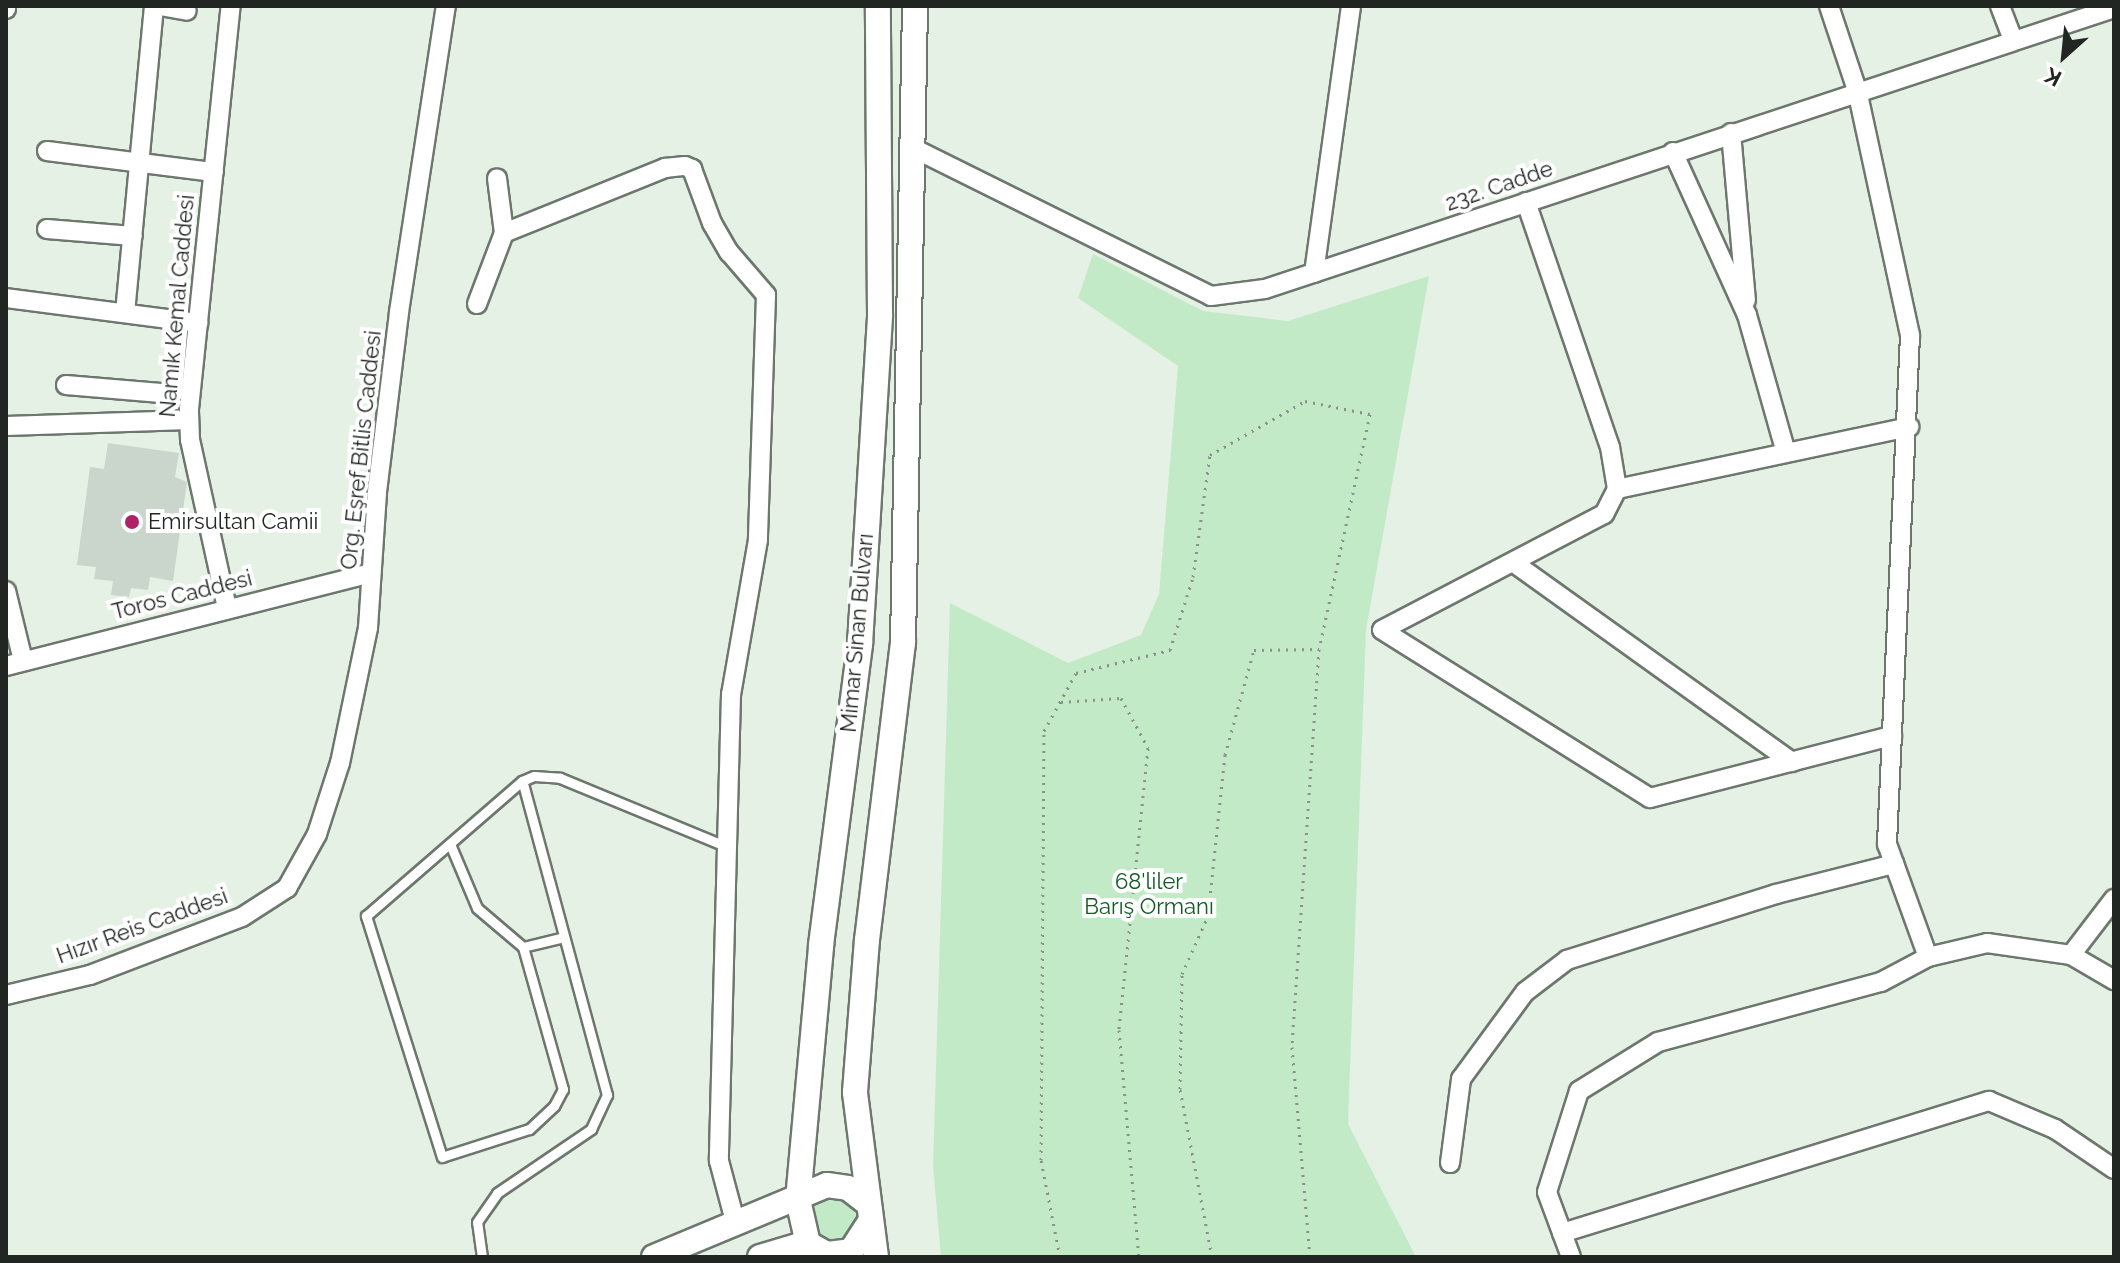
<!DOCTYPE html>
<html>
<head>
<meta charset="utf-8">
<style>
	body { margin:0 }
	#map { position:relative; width:2120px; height:1263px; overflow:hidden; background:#e6f1e6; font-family:Raleway,sans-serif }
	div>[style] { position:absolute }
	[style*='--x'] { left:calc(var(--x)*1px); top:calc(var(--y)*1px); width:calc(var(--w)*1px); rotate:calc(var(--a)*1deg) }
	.green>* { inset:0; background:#c3eac7 }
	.round { border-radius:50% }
	.building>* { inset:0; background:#cad5cb }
	.path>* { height:3px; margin-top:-1.5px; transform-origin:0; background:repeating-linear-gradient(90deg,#89918a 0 2px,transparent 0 8px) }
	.roads { filter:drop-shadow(2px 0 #6d776e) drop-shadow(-2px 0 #6d776e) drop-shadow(0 2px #6d776e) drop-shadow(0 -2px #6d776e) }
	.lane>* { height:9px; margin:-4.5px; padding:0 4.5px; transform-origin:4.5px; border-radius:4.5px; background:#fff }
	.street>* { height:18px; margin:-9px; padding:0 9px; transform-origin:9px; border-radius:9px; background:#fff }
	.secondary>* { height:24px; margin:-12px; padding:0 12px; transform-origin:12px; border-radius:12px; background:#fff }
	.dots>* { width:22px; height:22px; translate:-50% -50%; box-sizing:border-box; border:4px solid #fff; border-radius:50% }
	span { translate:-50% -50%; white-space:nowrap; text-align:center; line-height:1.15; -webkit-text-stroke:8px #fff; paint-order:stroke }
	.street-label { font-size:22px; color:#222623 }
	.poi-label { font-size:22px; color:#222623 }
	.left { translate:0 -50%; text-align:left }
	.park-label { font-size:22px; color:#135b25 }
	.frame { position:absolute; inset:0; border:8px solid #222623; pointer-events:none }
	.north { position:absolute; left:2024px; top:16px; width:80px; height:80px; -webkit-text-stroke:6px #fff; paint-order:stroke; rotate:207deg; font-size:22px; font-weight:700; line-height:32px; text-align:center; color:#222623 }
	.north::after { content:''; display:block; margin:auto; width:28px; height:36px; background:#222623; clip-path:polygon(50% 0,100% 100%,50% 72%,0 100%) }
</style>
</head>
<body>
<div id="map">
	<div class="green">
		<div style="clip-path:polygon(1093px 254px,1203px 311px,1288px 321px,1429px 276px,1366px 630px,1348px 1124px,1416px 1257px,941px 1257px,933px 1166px,950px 603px,1068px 663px,1141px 635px,1159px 594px,1178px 366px,1078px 298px)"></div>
		<div class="round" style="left:810px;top:1195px;width:46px;height:46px"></div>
	</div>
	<div class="building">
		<div style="clip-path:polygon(108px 443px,179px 453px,175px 477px,187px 482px,173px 581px,150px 577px,148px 590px,131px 588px,129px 597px,111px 595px,113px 581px,94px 579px,96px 567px,77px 565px,90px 467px,104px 469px)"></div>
	</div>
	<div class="path">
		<div style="--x:1061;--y:702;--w:60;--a:-3.8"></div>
		<div style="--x:1121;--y:698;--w:57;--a:61.6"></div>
		<div style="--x:1148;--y:748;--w:283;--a:95.9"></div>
		<div style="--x:1119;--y:1030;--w:228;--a:85"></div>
		<div style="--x:1060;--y:1257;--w:99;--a:-101.1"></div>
		<div style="--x:1041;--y:1160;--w:429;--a:-89.6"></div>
		<div style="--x:1044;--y:731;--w:66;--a:-61.1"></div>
		<div style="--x:1076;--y:673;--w:97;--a:-13.7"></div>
		<div style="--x:1170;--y:650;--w:77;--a:-72.5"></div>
		<div style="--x:1193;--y:577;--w:123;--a:-82.1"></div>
		<div style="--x:1210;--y:455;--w:109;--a:-29.6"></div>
		<div style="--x:1305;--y:401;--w:66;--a:11.3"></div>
		<div style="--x:1370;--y:414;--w:240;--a:102.2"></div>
		<div style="--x:1319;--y:649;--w:399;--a:93.9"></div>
		<div style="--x:1292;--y:1047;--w:211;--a:85.1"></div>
		<div style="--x:1212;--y:1257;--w:171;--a:-100.8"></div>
		<div style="--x:1180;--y:1089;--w:115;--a:-89"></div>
		<div style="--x:1182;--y:974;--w:64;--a:-65.9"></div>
		<div style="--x:1208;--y:916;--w:162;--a:-84"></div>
		<div style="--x:1225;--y:755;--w:109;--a:-74.6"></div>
		<div style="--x:1254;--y:650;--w:65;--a:-0.9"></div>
	</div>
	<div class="roads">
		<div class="lane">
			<div style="--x:450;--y:844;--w:69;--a:67.1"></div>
			<div style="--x:477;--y:908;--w:60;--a:40.3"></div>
			<div style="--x:523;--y:947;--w:148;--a:74.3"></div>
			<div style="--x:563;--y:1089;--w:19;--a:118"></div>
			<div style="--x:554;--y:1106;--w:34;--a:137"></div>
			<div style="--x:529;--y:1129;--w:91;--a:162.2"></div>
			<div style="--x:442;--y:1157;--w:253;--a:-107.5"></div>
			<div style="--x:366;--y:916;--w:206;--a:-40.9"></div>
			<div style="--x:522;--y:781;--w:13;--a:-23"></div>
			<div style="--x:534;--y:776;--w:26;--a:4"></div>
			<div style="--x:560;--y:778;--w:181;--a:22.4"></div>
			<div style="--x:523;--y:947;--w:42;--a:-13.7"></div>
			<div style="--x:482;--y:1257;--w:35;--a:-98"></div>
			<div style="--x:477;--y:1222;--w:35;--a:-55"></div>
			<div style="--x:497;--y:1193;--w:114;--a:-34.2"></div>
			<div style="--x:591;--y:1129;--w:38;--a:-65"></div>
			<div style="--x:607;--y:1095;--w:325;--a:-105.1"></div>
		</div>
		<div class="street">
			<div style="--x:160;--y:6;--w:27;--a:10"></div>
			<div style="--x:1829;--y:6;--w:89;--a:71.6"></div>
			<div style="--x:1857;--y:90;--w:251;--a:77.8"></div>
			<div style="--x:1910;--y:335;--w:510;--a:92.59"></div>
			<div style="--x:1887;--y:844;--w:120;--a:70.1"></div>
			<div style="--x:2000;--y:6;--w:36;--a:69"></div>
			<div style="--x:6;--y:9;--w:3;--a:-90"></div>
			<div style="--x:1731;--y:133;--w:168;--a:84.9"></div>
			<div style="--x:915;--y:149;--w:330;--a:26.4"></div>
			<div style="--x:1211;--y:296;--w:54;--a:-7.4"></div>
			<div style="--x:1265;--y:289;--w:894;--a:-18.31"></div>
			<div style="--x:47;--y:151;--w:168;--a:7.2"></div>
			<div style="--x:1673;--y:152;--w:179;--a:65.6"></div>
			<div style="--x:1747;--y:315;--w:143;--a:74.2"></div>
			<div style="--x:1526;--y:202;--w:259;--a:71.1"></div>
			<div style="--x:1610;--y:447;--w:43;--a:80.5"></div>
			<div style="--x:1617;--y:489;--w:28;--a:117"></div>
			<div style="--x:1604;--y:514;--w:250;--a:152.4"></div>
			<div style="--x:1382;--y:630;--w:316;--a:32.1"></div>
			<div style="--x:1650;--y:798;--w:250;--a:-14.4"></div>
			<div style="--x:47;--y:229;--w:86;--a:4.7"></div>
			<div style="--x:504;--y:233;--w:174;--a:-22"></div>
			<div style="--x:665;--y:168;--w:20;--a:-6"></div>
			<div style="--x:685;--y:166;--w:8;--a:23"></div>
			<div style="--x:692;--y:169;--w:58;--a:69.7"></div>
			<div style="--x:712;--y:223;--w:34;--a:60"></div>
			<div style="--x:729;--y:252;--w:57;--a:49.3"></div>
			<div style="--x:766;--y:295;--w:245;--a:91.9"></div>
			<div style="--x:758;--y:540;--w:156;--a:99.9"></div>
			<div style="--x:731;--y:694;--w:467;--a:91.5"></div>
			<div style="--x:719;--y:1161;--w:62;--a:75.1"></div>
			<div style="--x:1314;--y:273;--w:270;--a:-82.1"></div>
			<div style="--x:6;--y:298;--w:194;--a:7.4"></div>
			<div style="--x:477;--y:304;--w:76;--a:-69.2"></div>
			<div style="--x:504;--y:233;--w:55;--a:-97.3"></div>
			<div style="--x:125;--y:313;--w:308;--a:-84.6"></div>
			<div style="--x:66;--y:385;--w:107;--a:4.8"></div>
			<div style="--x:173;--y:394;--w:74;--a:-85.4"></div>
			<div style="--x:6;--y:426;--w:183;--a:-1.9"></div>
			<div style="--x:1617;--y:489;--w:299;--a:-12"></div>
			<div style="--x:1514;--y:563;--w:342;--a:35.6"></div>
			<div style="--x:6;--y:591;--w:72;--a:76.3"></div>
			<div style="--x:227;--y:608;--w:172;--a:-102.4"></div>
			<div style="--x:190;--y:440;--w:31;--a:-92"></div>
			<div style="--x:189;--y:409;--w:405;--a:-84.1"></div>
			<div style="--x:6;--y:666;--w:377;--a:-14.3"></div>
			<div style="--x:2071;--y:955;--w:71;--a:-52.5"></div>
			<div style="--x:6;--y:995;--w:86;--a:-13.4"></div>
			<div style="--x:90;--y:975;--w:163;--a:-20.9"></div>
			<div style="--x:242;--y:917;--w:54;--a:-32.8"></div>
			<div style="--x:287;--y:888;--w:62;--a:-60.9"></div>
			<div style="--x:317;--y:834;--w:75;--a:-72.1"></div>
			<div style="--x:340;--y:763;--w:138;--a:-78.3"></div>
			<div style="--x:368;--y:628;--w:136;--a:-86.2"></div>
			<div style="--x:377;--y:492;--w:181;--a:-83"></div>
			<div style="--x:399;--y:312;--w:310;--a:-81.3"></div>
			<div style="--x:1450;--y:1163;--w:85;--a:-82.5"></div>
			<div style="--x:1461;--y:1079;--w:108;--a:-53.7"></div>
			<div style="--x:1525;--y:992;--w:53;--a:-37.3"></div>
			<div style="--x:1567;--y:960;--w:219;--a:-17.5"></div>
			<div style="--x:1776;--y:894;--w:122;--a:-14.3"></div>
			<div style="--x:1562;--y:1233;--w:447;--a:-17.2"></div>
			<div style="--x:1989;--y:1101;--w:72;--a:23"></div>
			<div style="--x:2055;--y:1129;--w:71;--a:34.1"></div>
			<div style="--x:1571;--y:1257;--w:69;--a:-110.3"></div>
			<div style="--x:1547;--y:1192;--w:106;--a:-72.4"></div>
			<div style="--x:1579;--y:1091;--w:93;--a:-31.8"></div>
			<div style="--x:1658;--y:1042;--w:231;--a:-15.1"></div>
			<div style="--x:1881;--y:982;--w:53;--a:-28"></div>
			<div style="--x:1928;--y:957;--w:61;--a:-13.3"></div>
			<div style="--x:1987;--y:943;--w:85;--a:8.1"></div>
			<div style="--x:2071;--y:955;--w:50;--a:30.2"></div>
		</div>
		<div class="secondary">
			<div style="--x:807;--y:1243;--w:23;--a:29"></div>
			<div style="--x:827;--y:1254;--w:24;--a:-7"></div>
			<div style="--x:851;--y:1251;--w:35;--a:-57"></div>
			<div style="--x:654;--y:1257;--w:187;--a:-22.6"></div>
			<div style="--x:827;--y:1185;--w:21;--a:8"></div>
			<div style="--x:848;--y:1188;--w:23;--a:38"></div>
			<div style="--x:760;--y:1257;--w:49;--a:-16.6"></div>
			<div style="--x:811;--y:1257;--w:58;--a:-102.8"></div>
			<div style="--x:798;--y:1200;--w:256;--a:-84.8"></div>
			<div style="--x:821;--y:945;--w:304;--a:-82.6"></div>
			<div style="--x:860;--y:644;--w:330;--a:-86.5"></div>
			<div style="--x:880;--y:315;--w:309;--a:-90.4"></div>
			<div style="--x:876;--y:1257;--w:166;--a:-97.3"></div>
			<div style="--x:855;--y:1092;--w:152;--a:-85.5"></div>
			<div style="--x:867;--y:940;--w:299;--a:-83.1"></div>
			<div style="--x:903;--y:643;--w:637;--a:-88.92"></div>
		</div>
	</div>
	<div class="dots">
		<div style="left:132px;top:522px;background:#ad2365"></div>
	</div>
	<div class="street-label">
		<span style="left:1499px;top:186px;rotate:-19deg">232. Cadde</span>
		<span style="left:177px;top:306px;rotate:-85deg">Namık Kemal Caddesi</span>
		<span style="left:361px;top:450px;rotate:-84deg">Org. Eşref Bitlis Caddesi</span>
		<span style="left:182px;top:595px;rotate:-14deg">Toros Caddesi</span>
		<span style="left:857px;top:633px;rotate:-85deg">Mimar Sinan Bulvarı</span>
		<span style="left:142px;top:926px;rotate:-20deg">Hızır Reis Caddesi</span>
	</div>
	<div class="poi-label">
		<span class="left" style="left:148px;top:522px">Emirsultan Camii</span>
	</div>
	<div class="park-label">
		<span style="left:1149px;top:894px">68'liler<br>Barış Ormanı</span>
	</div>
	<div class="frame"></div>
	<div class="north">K</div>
</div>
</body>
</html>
